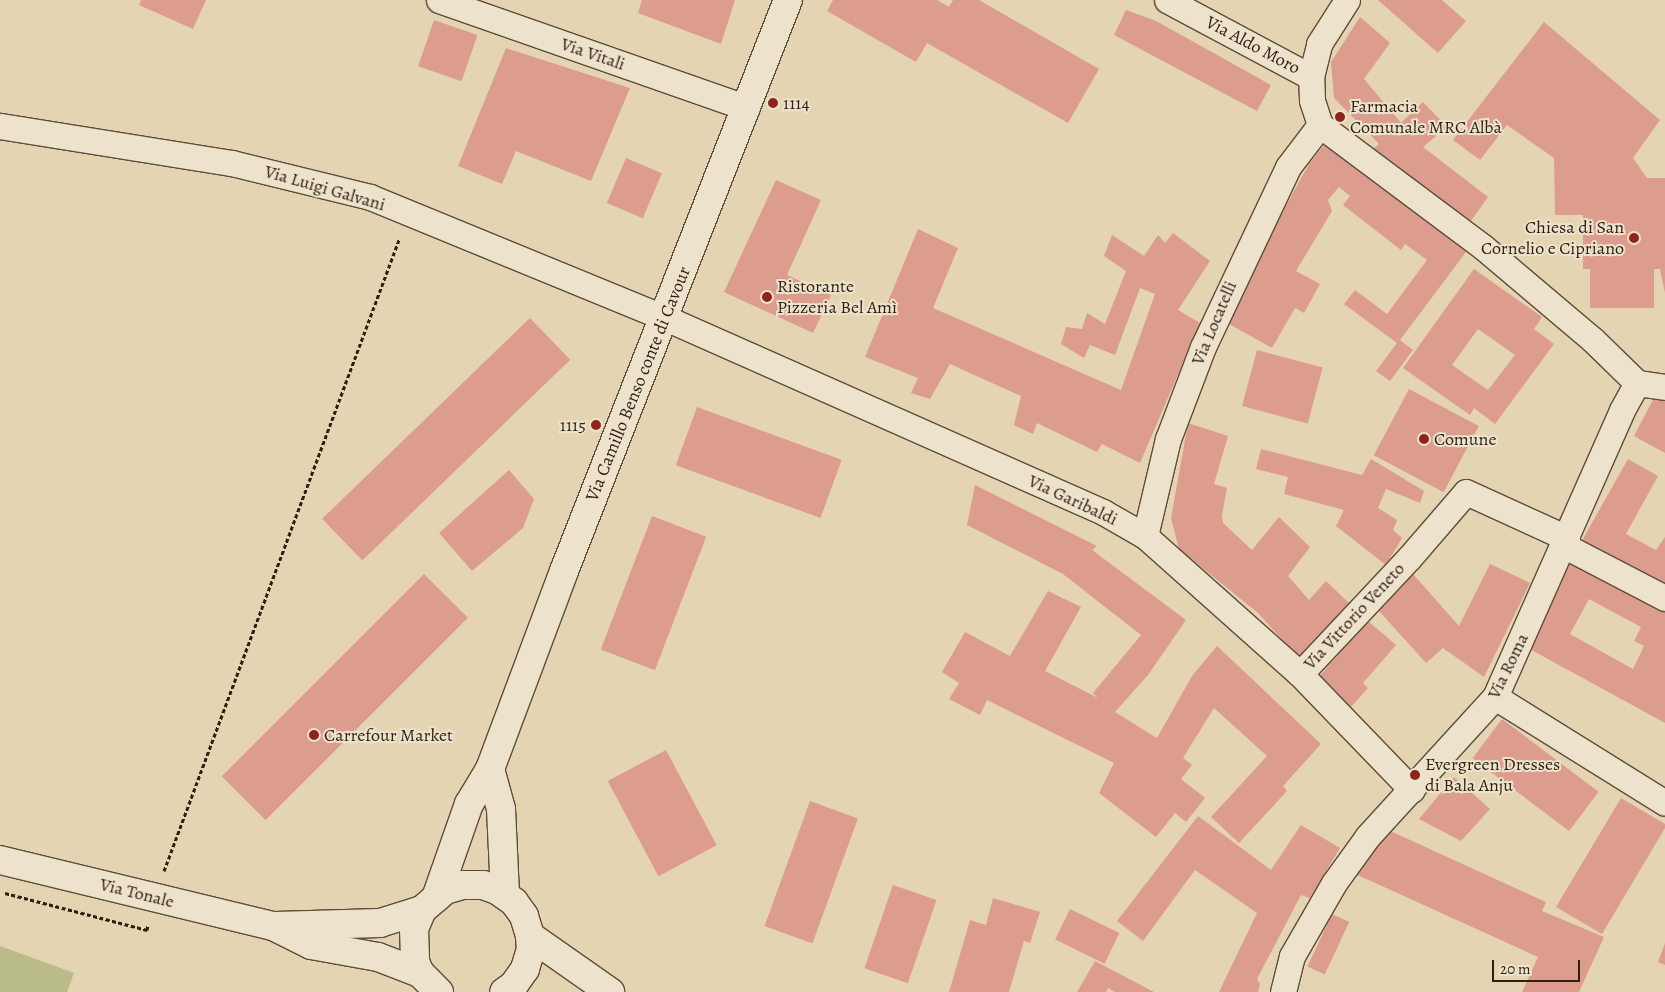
<!DOCTYPE html>
<html>
<head>
<meta charset="utf-8">
<style>
	body { margin:0 }
	#map { position:relative; width:1665px; height:992px; overflow:hidden; background:#e4d4b2; font-family:Alegreya,serif }
	div>[style] { position:absolute }
	[style*='--x'] { left:calc(var(--x)*1px); top:calc(var(--y)*1px); width:calc(var(--w)*1px); rotate:calc(var(--a)*1deg) }
	.green>* { inset:0; background:#b9bb88 }
	.building>* { inset:0; background:#dc9d8e; transform-origin:0 0 }
	.path>* { height:3px; margin-top:-1.5px; transform-origin:0; background:repeating-linear-gradient(90deg,#301e11 0 4px,transparent 0 6.5px) }
	.roads { filter:drop-shadow(1px 0 #5d4c39) drop-shadow(-1px 0 #5d4c39) drop-shadow(0 1px #5d4c39) drop-shadow(0 -1px #5d4c39) }
	.street>* { height:25px; margin:-12.5px; padding:0 12.5px; transform-origin:12.5px; border-radius:12.5px; background:#ede3cd }
	.secondary>* { height:28px; margin:-14px; padding:0 14px; transform-origin:14px; border-radius:14px; background:#ede3cd }
	.dots>* { width:14px; height:14px; translate:-50% -50%; box-sizing:border-box; border:2px solid #ede3cd; border-radius:50% }
	span { translate:-50% -50%; white-space:nowrap; text-align:center; line-height:1.15; -webkit-text-stroke:4px #ede3cd; paint-order:stroke }
	.street-label { font-size:18px; color:#301e11 }
	.poi-label { font-size:18px; color:#301e11 }
	.left { translate:0 -50%; text-align:left }
	.right { translate:-100% -50%; text-align:right }
	.scale { position:absolute; left:1492px; top:960px; width:88px; height:22px; box-sizing:border-box; border:2px solid #301e11; border-top:0; padding-left:6px; font-size:15px; line-height:18px; white-space:nowrap; color:#301e11; -webkit-text-stroke:4px #ede3cd; paint-order:stroke }
</style>
</head>
<body>
<div id="map">
	<div class="green">
		<div style="clip-path:polygon(0 946px,74px 973px,67px 992px,0 992px)"></div>
	</div>
	<div class="building">
		<div style="clip-path:polygon(141px 0,206px 0,193px 29px,139px 5px)"></div>
		<div style="clip-path:polygon(642px 0,735px 0,721px 44px,638px 13px)"></div>
		<div style="clip-path:polygon(833px 0,937px 0,949px 7px,953px 0,979px 0,1099px 69px,1068px 123px,927px 43px,916px 62px,827px 11px)"></div>
		<div style="clip-path:polygon(1378px 0,1442px 0,1466px 21px,1438px 53px)"></div>
		<div style="clip-path:polygon(1126px 10px,1156px 21px,1271px 85px,1257px 111px,1114px 35px)"></div>
		<div style="clip-path:polygon(1360px 17px,1390px 43px,1364px 79px,1401px 123px,1423px 102px,1447px 127px,1423px 147px,1488px 197px,1468px 225px,1399px 176px,1373px 149px,1379px 144px,1334px 98px,1331px 62px)"></div>
		<div style="left:434px;top:20px;width:46px;height:49px;rotate:19deg"></div>
		<div style="clip-path:polygon(1544px 22px,1660px 120px,1633px 158px,1647px 178px,1665px 178px,1665px 293px,1660px 269px,1654px 269px,1654px 308px,1590px 308px,1590px 269px,1583px 269px,1583px 215px,1555px 215px,1554px 158px,1507px 125px,1480px 160px,1453px 140px)"></div>
		<div style="clip-path:polygon(506px 48px,630px 88px,591px 181px,516px 151px,502px 184px,458px 166px)"></div>
		<div style="clip-path:polygon(1328px 140px,1469px 248px,1400px 340px,1413px 350px,1390px 381px,1376px 371px,1397px 343px,1344px 304px,1355px 290px,1387px 314px,1427px 260px,1405px 244px,1401px 250px,1343px 205px,1350px 196px,1339px 187px,1328px 200px,1332px 211px,1296px 271px,1320px 284px,1304px 313px,1295px 308px,1272px 348px,1222px 320px,1309px 164px)"></div>
		<div style="left:626px;top:158px;width:39px;height:49px;rotate:23deg"></div>
		<div style="clip-path:polygon(776px 180px,821px 200px,787px 275px,831px 295px,813px 333px,724px 292px)"></div>
		<div style="clip-path:polygon(918px 229px,958px 248px,933px 308px,1121px 390px,1155px 294px,1140px 288px,1115px 355px,1090px 345px,1084px 358px,1061px 344px,1066px 327px,1082px 329px,1087px 313px,1105px 324px,1126px 271px,1104px 256px,1112px 235px,1144px 256px,1158px 235px,1165px 243px,1173px 233px,1210px 261px,1178px 310px,1200px 323px,1140px 463px,1102px 444px,1097px 452px,1037px 423px,1033px 434px,1014px 425px,1021px 396px,950px 364px,930px 399px,911px 393px,918px 378px,865px 357px)"></div>
		<div style="clip-path:polygon(evenodd,1474px 269px,1542px 317px,1534px 329px,1554px 344px,1495px 424px,1474px 408px,1470px 415px,1403px 368px,1474px 269px,1478px 329px,1515px 355px,1488px 390px,1452px 365px,1478px 329px)"></div>
		<div style="left:530px;top:318px;width:58px;height:289px;rotate:46deg"></div>
		<div style="left:1257px;top:350px;width:68px;height:58px;rotate:15deg"></div>
		<div style="left:1409px;top:389px;width:79px;height:75px;rotate:28deg"></div>
		<div style="clip-path:polygon(1654px 398px,1665px 399px,1665px 453px,1634px 436px)"></div>
		<div style="left:697px;top:407px;width:154px;height:62px;rotate:20deg"></div>
		<div style="clip-path:polygon(1188px 423px,1228px 436px,1214px 484px,1227px 488px,1222px 515px,1223px 523px,1252px 550px,1279px 517px,1310px 547px,1288px 576px,1309px 600px,1326px 581px,1351px 605px,1303px 663px,1258px 613px,1179px 549px,1171px 518px)"></div>
		<div style="clip-path:polygon(1261px 449px,1362px 475px,1371px 459px,1424px 491px,1420px 503px,1386px 489px,1378px 508px,1397px 520px,1393px 530px,1402px 538px,1386px 565px,1336px 526px,1344px 510px,1284px 494px,1288px 477px,1256px 469px)"></div>
		<div style="clip-path:polygon(1628px 459px,1658px 476px,1626px 534px,1656px 550px,1665px 537px,1665px 587px,1580px 544px)"></div>
		<div style="clip-path:polygon(509px 470px,534px 499px,523px 528px,472px 571px,439px 533px)"></div>
		<div style="clip-path:polygon(975px 485px,1097px 546px,1092px 550px,1186px 620px,1148px 675px,1115px 712px,1157px 738px,1192px 676px,1217px 646px,1321px 744px,1283px 786px,1287px 791px,1239px 843px,1211px 817px,1267px 756px,1214px 708px,1183px 758px,1192px 765px,1181px 779px,1205px 798px,1186px 822px,1175px 813px,1156px 837px,1099px 793px,1114px 763px,987px 700px,980px 715px,949px 699px,959px 683px,942px 672px,965px 632px,1010px 656px,1048px 591px,1081px 607px,1045px 671px,1098px 698px,1093px 693px,1141px 635px,1063px 574px,967px 525px)"></div>
		<div style="left:652px;top:516px;width:58px;height:143px;rotate:21deg"></div>
		<div style="clip-path:polygon(evenodd,1572px 554px,1665px 603px,1665px 723px,1526px 647px,1561px 584px,1557px 582px,1572px 554px,1589px 599px,1641px 627px,1634px 641px,1644px 646px,1633px 669px,1570px 634px,1589px 599px)"></div>
		<div style="clip-path:polygon(1490px 564px,1530px 583px,1484px 677px,1443px 648px,1426px 663px,1378px 610px,1412px 573px,1459px 626px)"></div>
		<div style="left:424px;top:574px;width:62px;height:286px;rotate:45deg"></div>
		<div style="clip-path:polygon(1368px 621px,1396px 645px,1363px 683px,1368px 688px,1351px 707px,1318px 678px)"></div>
		<div style="left:1502px;top:719px;width:121px;height:49px;rotate:37deg"></div>
		<div style="left:666px;top:750px;width:108px;height:66px;rotate:62deg"></div>
		<div style="clip-path:polygon(1454px 777px,1490px 809px,1461px 841px,1419px 819px)"></div>
		<div style="clip-path:polygon(1621px 798px,1665px 824px,1665px 828px,1602px 934px,1556px 907px)"></div>
		<div style="left:810px;top:801px;width:51px;height:133px;rotate:20deg"></div>
		<div style="clip-path:polygon(1198px 816px,1271px 870px,1301px 825px,1340px 848px,1310px 898px,1301px 895px,1257px 979px,1260px 984px,1258px 992px,1219px 992px,1257px 913px,1195px 870px,1143px 941px,1117px 921px)"></div>
		<div style="clip-path:polygon(1386px 829px,1546px 902px,1542px 911px,1604px 937px,1579px 992px,1522px 992px,1538px 957px,1351px 872px)"></div>
		<div style="left:893px;top:885px;width:46px;height:88px;rotate:19deg"></div>
		<div style="clip-path:polygon(993px 898px,1040px 912px,1030px 943px,1024px 941px,1009px 992px,949px 992px,970px 920px,986px 925px)"></div>
		<div style="left:1070px;top:909px;width:55px;height:34px;rotate:26deg"></div>
		<div style="left:1332px;top:914px;width:19px;height:58px;rotate:25deg"></div>
		<div style="clip-path:polygon(1665px 943px,1665px 965px,1658px 962px)"></div>
		<div style="clip-path:polygon(1095px 961px,1154px 992px,1115px 992px,1108px 988px,1106px 992px,1077px 992px)"></div>
	</div>
	<div class="path">
		<div style="--x:164;--y:871;--w:676;--a:-69.58"></div>
		<div style="--x:5;--y:893;--w:147;--a:14.6"></div>
		<div style="--x:147;--y:930;--w:5;--a:-79"></div>
	</div>
	<div class="roads">
		<div class="street">
			<div style="--x:439;--y:0;--w:326;--a:19.3"></div>
			<div style="--x:1167;--y:0;--w:163;--a:28.1"></div>
			<div style="--x:1320;--y:125;--w:204;--a:36.8"></div>
			<div style="--x:1483;--y:247;--w:144;--a:40.2"></div>
			<div style="--x:1593;--y:340;--w:62;--a:44.3"></div>
			<div style="--x:1320;--y:125;--w:26;--a:-108"></div>
			<div style="--x:1312;--y:100;--w:23;--a:-92"></div>
			<div style="--x:1311;--y:77;--w:34;--a:-76"></div>
			<div style="--x:1319;--y:44;--w:52;--a:-57.5"></div>
			<div style="--x:0;--y:126;--w:235;--a:9.1"></div>
			<div style="--x:232;--y:163;--w:142;--a:13.8"></div>
			<div style="--x:370;--y:197;--w:317;--a:22.3"></div>
			<div style="--x:663;--y:317;--w:481;--a:23.9"></div>
			<div style="--x:1103;--y:512;--w:48;--a:29.7"></div>
			<div style="--x:1145;--y:536;--w:208;--a:41.7"></div>
			<div style="--x:1300;--y:674;--w:161;--a:46"></div>
			<div style="--x:1637;--y:383;--w:28;--a:8"></div>
			<div style="--x:1145;--y:536;--w:100;--a:-76.7"></div>
			<div style="--x:1168;--y:439;--w:98;--a:-69.2"></div>
			<div style="--x:1203;--y:347;--w:199;--a:-64.7"></div>
			<div style="--x:1288;--y:167;--w:53;--a:-52.7"></div>
			<div style="--x:1563;--y:545;--w:115;--a:27.5"></div>
			<div style="--x:1300;--y:674;--w:159;--a:-46.8"></div>
			<div style="--x:1409;--y:558;--w:87;--a:-49.2"></div>
			<div style="--x:1466;--y:492;--w:111;--a:24.5"></div>
			<div style="--x:1495;--y:697;--w:200;--a:31.9"></div>
			<div style="--x:1283;--y:992;--w:37;--a:-76"></div>
			<div style="--x:1292;--y:956;--w:84;--a:-60.1"></div>
			<div style="--x:1334;--y:883;--w:58;--a:-54.1"></div>
			<div style="--x:1368;--y:836;--w:188;--a:-47.6"></div>
			<div style="--x:1495;--y:697;--w:314;--a:-66.1"></div>
			<div style="--x:1622;--y:410;--w:31;--a:-61"></div>
		</div>
		<div class="secondary">
			<div style="--x:490;--y:769;--w:41;--a:74.6"></div>
			<div style="--x:501;--y:809;--w:86;--a:87.3"></div>
			<div style="--x:0;--y:860;--w:281;--a:13.6"></div>
			<div style="--x:273;--y:926;--w:42;--a:26.6"></div>
			<div style="--x:311;--y:945;--w:68;--a:10.2"></div>
			<div style="--x:378;--y:957;--w:45;--a:20.9"></div>
			<div style="--x:436;--y:898;--w:100;--a:-70.7"></div>
			<div style="--x:469;--y:804;--w:41;--a:-59"></div>
			<div style="--x:490;--y:769;--w:211;--a:-69.5"></div>
			<div style="--x:564;--y:571;--w:613;--a:-68.58"></div>
			<div style="--x:422;--y:910;--w:21;--a:113"></div>
			<div style="--x:414;--y:929;--w:33;--a:88"></div>
			<div style="--x:415;--y:962;--w:12;--a:66"></div>
			<div style="--x:420;--y:973;--w:27;--a:45"></div>
			<div style="--x:275;--y:926;--w:105;--a:-1.6"></div>
			<div style="--x:380;--y:923;--w:44;--a:-17.2"></div>
			<div style="--x:422;--y:910;--w:30;--a:-41"></div>
			<div style="--x:445;--y:890;--w:18;--a:-16"></div>
			<div style="--x:462;--y:885;--w:21;--a:0"></div>
			<div style="--x:483;--y:885;--w:15;--a:20"></div>
			<div style="--x:497;--y:890;--w:21;--a:35"></div>
			<div style="--x:514;--y:902;--w:17;--a:54"></div>
			<div style="--x:524;--y:916;--w:21;--a:73"></div>
			<div style="--x:530;--y:936;--w:13;--a:86"></div>
			<div style="--x:531;--y:949;--w:21;--a:107"></div>
			<div style="--x:525;--y:969;--w:19;--a:125"></div>
			<div style="--x:514;--y:985;--w:12;--a:145"></div>
			<div style="--x:530;--y:936;--w:98;--a:35"></div>
		</div>
	</div>
	<div class="dots">
		<div style="left:773px;top:103px;background:#8f2418"></div>
		<div style="left:1340px;top:117px;background:#8f2418"></div>
		<div style="left:1634px;top:238px;background:#8f2418"></div>
		<div style="left:767px;top:297px;background:#8f2418"></div>
		<div style="left:596px;top:425px;background:#8f2418"></div>
		<div style="left:1424px;top:439px;background:#8f2418"></div>
		<div style="left:314px;top:735px;background:#8f2418"></div>
		<div style="left:1415px;top:775px;background:#8f2418"></div>
	</div>
	<div class="street-label">
		<span style="left:1253px;top:45px;rotate:28deg">Via Aldo Moro</span>
		<span style="left:593px;top:54px;rotate:19deg">Via Vitali</span>
		<span style="left:325px;top:188px;rotate:16deg">Via Luigi Galvani</span>
		<span style="left:1214px;top:323px;rotate:-67deg">Via Locatelli</span>
		<span style="left:638px;top:384px;rotate:-68deg">Via Camillo Benso conte di Cavour</span>
		<span style="left:1073px;top:500px;rotate:25deg">Via Garibaldi</span>
		<span style="left:1354px;top:616px;rotate:-47deg">Via Vittorio Veneto</span>
		<span style="left:1508px;top:666px;rotate:-64deg">Via Roma</span>
		<span style="left:137px;top:893px;rotate:14deg">Via Tonale</span>
	</div>
	<div class="poi-label">
		<span class="left" style="left:783px;top:103px">1114</span>
		<span class="left" style="left:1350px;top:117px">Farmacia<br>Comunale MRC Albà</span>
		<span class="right" style="left:1624px;top:238px">Chiesa di San<br>Cornelio e Cipriano</span>
		<span class="left" style="left:777px;top:297px">Ristorante<br>Pizzeria Bel Amì</span>
		<span class="right" style="left:586px;top:425px">1115</span>
		<span class="left" style="left:1434px;top:439px">Comune</span>
		<span class="left" style="left:324px;top:735px">Carrefour Market</span>
		<span class="left" style="left:1425px;top:775px">Evergreen Dresses<br>di Bala Anju</span>
	</div>
	<div class="scale">20 m</div>
</div>
</body>
</html>
